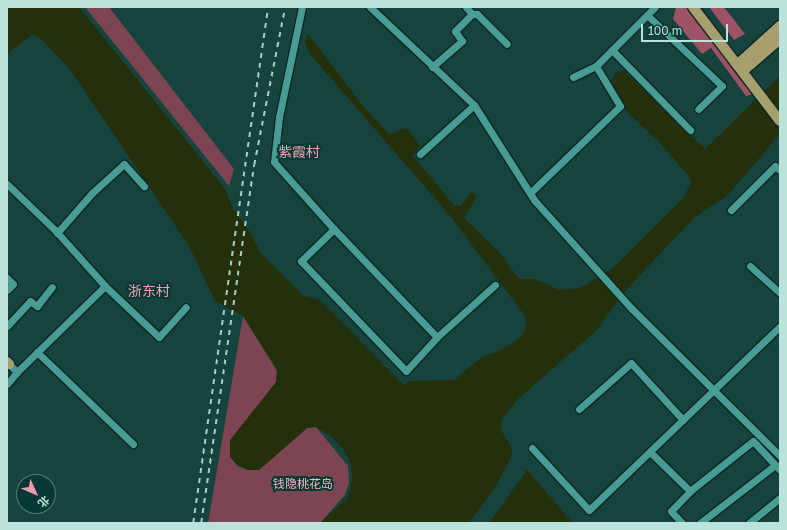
<!DOCTYPE html>
<html>
<head>
<meta charset="utf-8">
<style>
	body { margin:0 }
	#map { position:relative; width:787px; height:530px; overflow:hidden; background:#16433e; font-family:"Golos Text","Noto Sans SC",sans-serif }
	div>[style] { position:absolute }
	[style*='--x'] { left:calc(var(--x)*1px); top:calc(var(--y)*1px); width:calc(var(--w)*1px); rotate:calc(var(--a)*1deg) }
	.green>* { inset:0; background:#7d4452 }
	.forest>* { inset:0; background:#9d5265 }
	.water>* { inset:0; background:#24300b }
	.roads { filter:drop-shadow(1px 0 #0c2724) drop-shadow(-1px 0 #0c2724) drop-shadow(0 1px #0c2724) drop-shadow(0 -1px #0c2724) }
	.minor>* { height:7px; margin:-3.5px; padding:0 3.5px; transform-origin:3.5px; border-radius:3.5px; background:#499c93 }
	.major>* { height:10px; margin:-5px; padding:0 5px; transform-origin:5px; border-radius:5px; background:#a89f6f }
	.rail>* { height:1.5px; margin-top:-0.75px; transform-origin:0; background:repeating-linear-gradient(90deg,#a9d0ca 0 5px,transparent 0 10px) }
	span { translate:-50% -50%; white-space:nowrap; text-align:center; line-height:1.15; -webkit-text-stroke:4px #083834; paint-order:stroke }
	.park-label { font-size:12px; color:#f8b6c3 }
	.quarter-label { font-size:14px; color:#f6a3b5 }
	.frame { position:absolute; inset:0; border:8px solid #bce2dc; pointer-events:none }
	.north { position:absolute; left:16px; top:474px; width:40px; height:40px; box-sizing:border-box; background:#083834; border:1px solid #507c77; border-radius:50%; rotate:135deg; font-size:11px; font-weight:700; line-height:16px; text-align:center; color:#bce2dc }
	.north::after { content:''; display:block; margin:auto; width:14px; height:18px; background:#f29aad; clip-path:polygon(50% 0,100% 100%,50% 72%,0 100%) }
	.scale { position:absolute; left:641px; top:24px; width:87px; height:18px; box-sizing:border-box; border:2px solid #bce2dc; border-top:0; padding-left:5px; font-size:12px; line-height:14px; white-space:nowrap; color:#bce2dc; -webkit-text-stroke:3px #083834; paint-order:stroke }
</style>
</head>
<body>
<div id="map">
	<div class="green">
		<div style="clip-path:polygon(85px 7px,109px 7px,234px 169px,229px 186px)"></div>
		<div style="clip-path:polygon(243px 316px,277px 371px,276px 382px,230px 457px,238px 466px,248px 470px,259px 470px,307px 428px,316px 427px,348px 466px,349px 483px,345px 495px,320px 523px,208px 523px)"></div>
	</div>
	<div class="forest">
		<div style="clip-path:polygon(676px 7px,686px 7px,754px 94px,746px 96px,711px 48px,702px 54px,673px 19px)"></div>
		<div style="clip-path:polygon(709px 7px,724px 7px,745px 34px,734px 40px)"></div>
	</div>
	<div class="water">
		<div style="clip-path:polygon(7px 7px,79px 7px,226px 190px,232px 207px,252px 235px,259px 251px,304px 296px,319px 299px,404px 385px,410px 381px,454px 380px,483px 356px,495px 353px,519px 339px,526px 328px,525px 316px,451px 217px,309px 53px,305px 42px,308px 34px,364px 107px,389px 134px,406px 128px,420px 145px,413px 156px,454px 205px,460px 206px,472px 192px,477px 197px,464px 218px,500px 253px,513px 271px,520px 279px,532px 279px,548px 284px,558px 290px,580px 288px,613px 268px,684px 197px,691px 182px,688px 175px,660px 143px,627px 112px,610px 82px,616px 73px,624px 71px,705px 149px,780px 76px,780px 134px,728px 195px,695px 217px,625px 291px,596px 331px,520px 397px,502px 419px,501px 430px,511px 446px,512px 455px,495px 488px,469px 523px,320px 523px,348px 497px,352px 481px,351px 464px,344px 450px,332px 437px,316px 427px,307px 428px,259px 470px,248px 470px,238px 466px,230px 457px,230px 440px,276px 382px,277px 371px,273px 363px,243px 316px,215px 301px,189px 246px,69px 68px,40px 38px,32px 35px,7px 54px)"></div>
		<div style="clip-path:polygon(527px 470px,573px 523px,489px 523px)"></div>
	</div>
	<div class="roads">
		<div class="minor">
			<div style="--x:302;--y:7;--w:112;--a:101.8"></div>
			<div style="--x:279;--y:117;--w:45;--a:96.3"></div>
			<div style="--x:274;--y:162;--w:90;--a:48.2"></div>
			<div style="--x:334;--y:229;--w:149;--a:46.4"></div>
			<div style="--x:370;--y:7;--w:143;--a:43.3"></div>
			<div style="--x:474;--y:105;--w:73;--a:137.8"></div>
			<div style="--x:472;--y:14;--w:5;--a:0"></div>
			<div style="--x:477;--y:14;--w:42;--a:45"></div>
			<div style="--x:647;--y:15;--w:103;--a:43.4"></div>
			<div style="--x:722;--y:86;--w:33;--a:136"></div>
			<div style="--x:612;--y:50;--w:112;--a:45.7"></div>
			<div style="--x:432;--y:67;--w:40;--a:-41"></div>
			<div style="--x:462;--y:41;--w:12;--a:-125"></div>
			<div style="--x:455;--y:31;--w:24;--a:-45"></div>
			<div style="--x:472;--y:14;--w:9;--a:-131"></div>
			<div style="--x:573;--y:77;--w:25;--a:-26"></div>
			<div style="--x:596;--y:66;--w:83;--a:-45"></div>
			<div style="--x:474;--y:105;--w:114;--a:57.6"></div>
			<div style="--x:535;--y:201;--w:145;--a:48.1"></div>
			<div style="--x:632;--y:309;--w:209;--a:44.8"></div>
			<div style="--x:7;--y:184;--w:66;--a:43.8"></div>
			<div style="--x:55;--y:230;--w:75;--a:48.2"></div>
			<div style="--x:105;--y:286;--w:123;--a:135.7"></div>
			<div style="--x:17;--y:372;--w:11;--a:-135"></div>
			<div style="--x:530;--y:193;--w:125;--a:-44"></div>
			<div style="--x:620;--y:106;--w:47;--a:-121"></div>
			<div style="--x:731;--y:210;--w:62;--a:-45"></div>
			<div style="--x:775;--y:166;--w:6;--a:39"></div>
			<div style="--x:334;--y:229;--w:46;--a:135.9"></div>
			<div style="--x:301;--y:261;--w:152;--a:46.3"></div>
			<div style="--x:406;--y:371;--w:46;--a:-47.6"></div>
			<div style="--x:437;--y:337;--w:78;--a:-41.9"></div>
			<div style="--x:57;--y:233;--w:53;--a:-48.8"></div>
			<div style="--x:92;--y:193;--w:43;--a:-42.2"></div>
			<div style="--x:124;--y:164;--w:30;--a:48"></div>
			<div style="--x:750;--y:266;--w:40;--a:42"></div>
			<div style="--x:7;--y:278;--w:8;--a:45"></div>
			<div style="--x:13;--y:284;--w:8;--a:135"></div>
			<div style="--x:105;--y:286;--w:74;--a:43.4"></div>
			<div style="--x:159;--y:337;--w:40;--a:-48"></div>
			<div style="--x:7;--y:326;--w:34;--a:-47"></div>
			<div style="--x:30;--y:301;--w:9;--a:36"></div>
			<div style="--x:37;--y:306;--w:24;--a:-52"></div>
			<div style="--x:37;--y:352;--w:133;--a:43.8"></div>
			<div style="--x:7;--y:384;--w:16;--a:-50"></div>
			<div style="--x:579;--y:409;--w:69;--a:-41.5"></div>
			<div style="--x:631;--y:363;--w:77;--a:47.6"></div>
			<div style="--x:532;--y:448;--w:84;--a:47.4"></div>
			<div style="--x:589;--y:510;--w:265;--a:-43.9"></div>
			<div style="--x:650;--y:452;--w:56;--a:44.3"></div>
			<div style="--x:682;--y:523;--w:16;--a:-133"></div>
			<div style="--x:671;--y:511;--w:28;--a:-46"></div>
			<div style="--x:690;--y:491;--w:80;--a:-38.4"></div>
			<div style="--x:753;--y:441;--w:40;--a:47"></div>
			<div style="--x:700;--y:523;--w:95;--a:-37.7"></div>
			<div style="--x:749;--y:523;--w:40;--a:-39"></div>
		</div>
		<div class="major">
			<div style="--x:693;--y:7;--w:143;--a:52.7"></div>
			<div style="--x:738;--y:64;--w:57;--a:-42.1"></div>
			<div style="--x:743;--y:71;--w:49;--a:-40.9"></div>
			<div style="--x:7;--y:362;--w:3;--a:45"></div>
		</div>
	</div>
	<div class="rail">
		<div style="--x:193;--y:523;--w:521;--a:-81.73"></div>
		<div style="--x:201;--y:523;--w:362;--a:-81.6"></div>
		<div style="--x:254;--y:165;--w:161;--a:-78.9"></div>
	</div>
	<div class="park-label">
		<span style="left:303px;top:484px">钱隐桃花岛</span>
	</div>
	<div class="quarter-label">
		<span style="left:299px;top:152px">紫霞村</span>
		<span style="left:149px;top:291px">浙东村</span>
	</div>
	<div class="frame"></div>
	<div class="north">北</div>
	<div class="scale">100 m</div>
</div>
</body>
</html>
